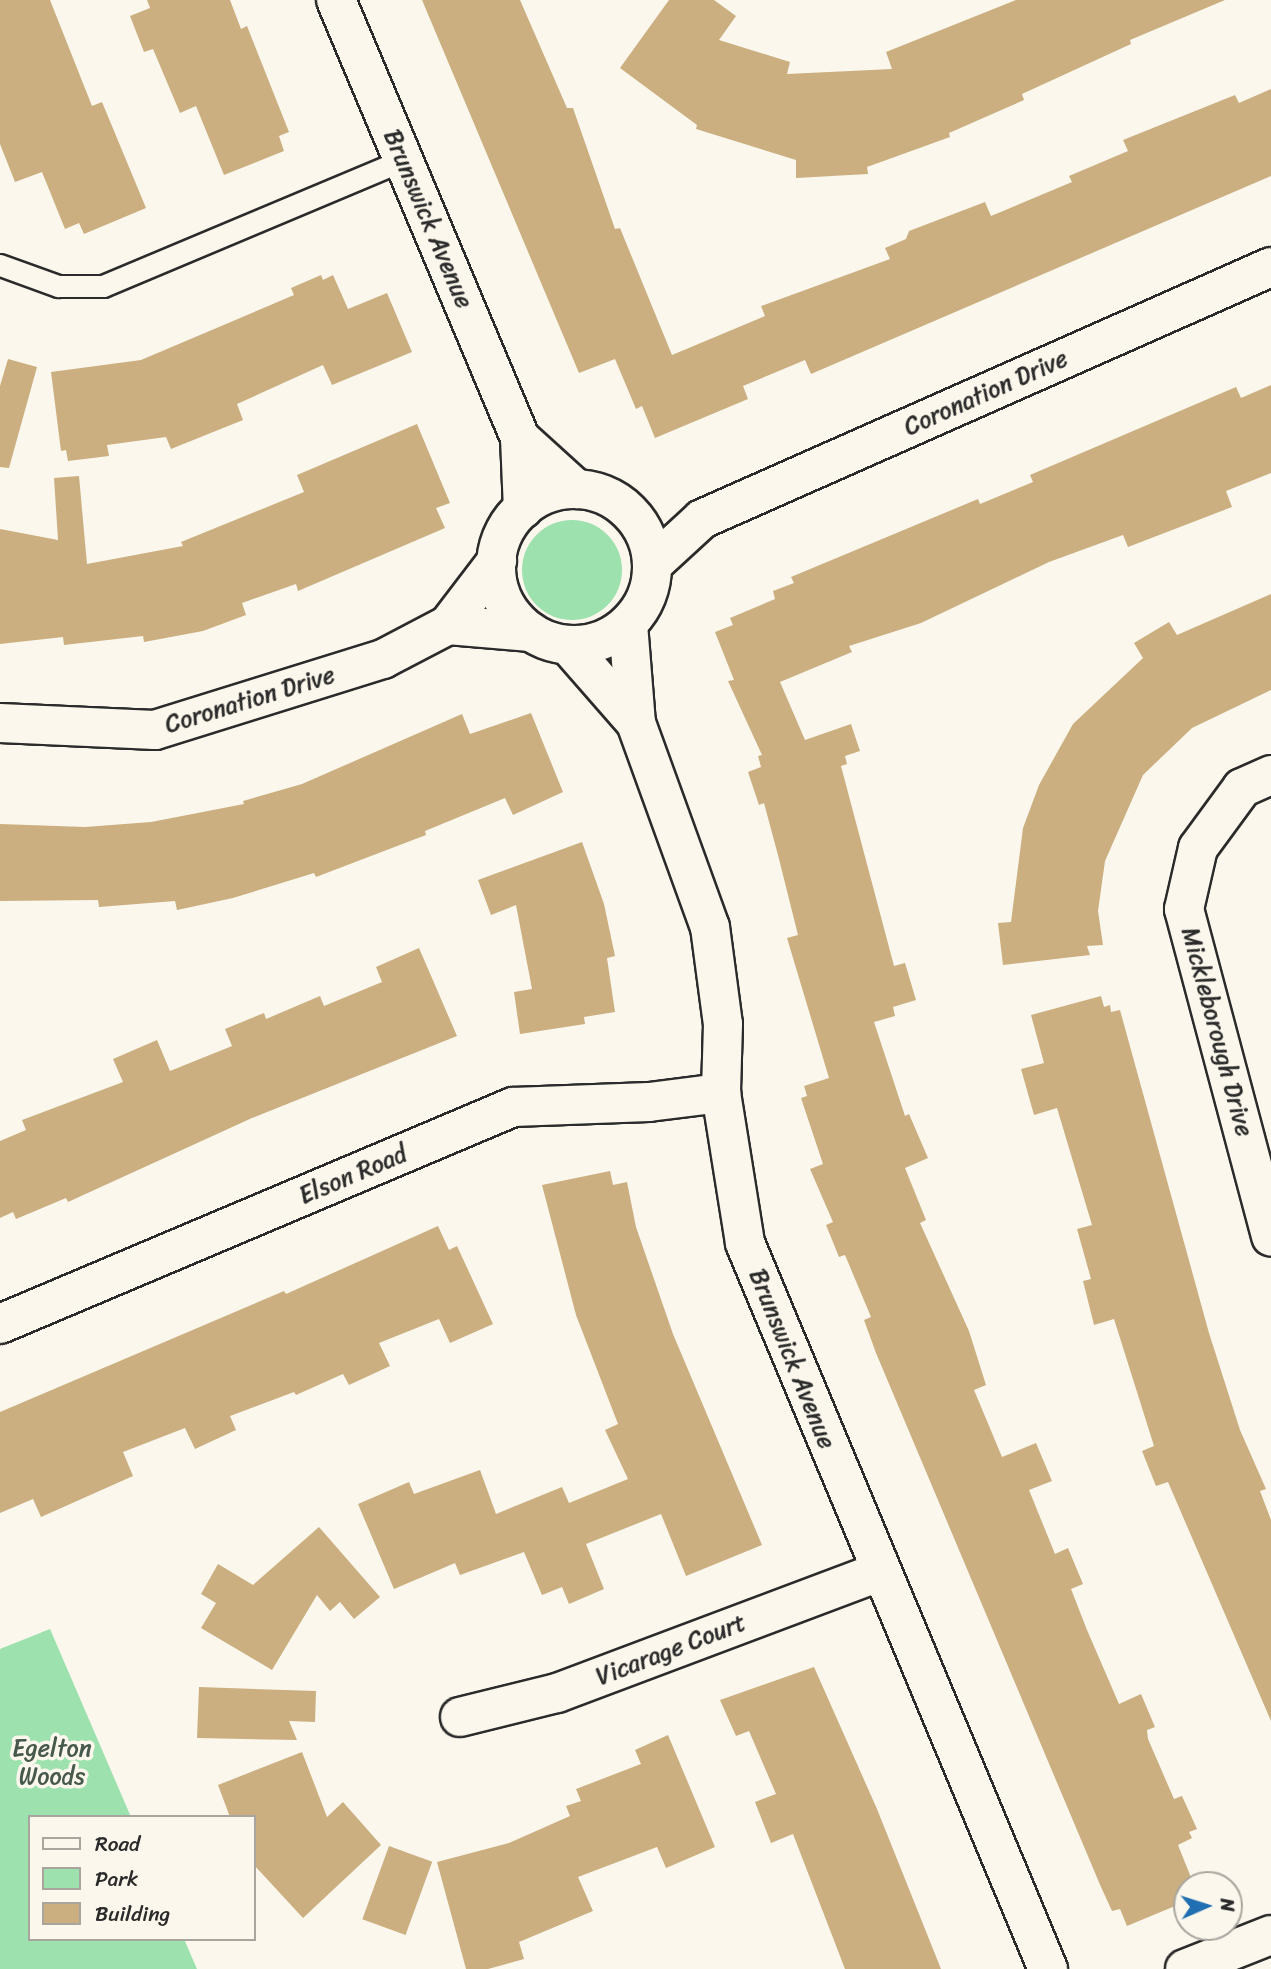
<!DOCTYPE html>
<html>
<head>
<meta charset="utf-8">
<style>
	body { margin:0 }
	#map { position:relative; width:1271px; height:1969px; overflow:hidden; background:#fbf7ec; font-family:Sriracha,sans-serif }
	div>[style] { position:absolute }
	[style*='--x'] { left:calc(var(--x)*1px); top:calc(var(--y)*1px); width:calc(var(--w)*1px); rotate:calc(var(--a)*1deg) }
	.green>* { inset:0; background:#9ce1ae }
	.round { border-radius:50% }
	.building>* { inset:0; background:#cbaf80; transform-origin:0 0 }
	.roads { filter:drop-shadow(2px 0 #2b2b2b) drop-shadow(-2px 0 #2b2b2b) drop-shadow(0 2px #2b2b2b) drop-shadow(0 -2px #2b2b2b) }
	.service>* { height:21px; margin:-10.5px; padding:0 10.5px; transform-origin:10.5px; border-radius:10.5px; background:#fbf7ec }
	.minor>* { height:38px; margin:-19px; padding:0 19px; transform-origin:19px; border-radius:19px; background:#fbf7ec }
	.tertiary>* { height:38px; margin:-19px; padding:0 19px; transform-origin:19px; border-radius:19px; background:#fbf7ec }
	.tertiary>.ring { margin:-19px; padding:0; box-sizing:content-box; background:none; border:38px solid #fbf7ec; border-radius:50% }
	span { translate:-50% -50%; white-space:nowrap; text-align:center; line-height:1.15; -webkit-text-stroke:7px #fbf7ec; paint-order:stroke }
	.street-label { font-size:24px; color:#2b2b2b }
	.park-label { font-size:24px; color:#47584c }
	.legend { position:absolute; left:28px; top:1815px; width:228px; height:126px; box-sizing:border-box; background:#fbf7ec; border:2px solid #a8a59f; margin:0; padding:9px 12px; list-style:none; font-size:21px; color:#2b2b2b }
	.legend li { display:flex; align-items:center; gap:14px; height:35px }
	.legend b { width:35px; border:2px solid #a8a59f }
	.north { position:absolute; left:1173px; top:1871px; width:70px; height:70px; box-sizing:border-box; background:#fbf7ec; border:2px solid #a8a59f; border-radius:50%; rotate:87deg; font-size:19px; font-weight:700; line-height:28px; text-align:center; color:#2b2b2b }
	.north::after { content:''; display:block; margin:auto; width:24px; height:32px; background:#1f6fb2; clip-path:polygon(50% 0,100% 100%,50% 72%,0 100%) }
</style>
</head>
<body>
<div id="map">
	<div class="green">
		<div class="round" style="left:522px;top:520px;width:100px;height:100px"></div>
		<div style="clip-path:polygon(50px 1629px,131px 1817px,30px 1817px,30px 1939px,184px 1939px,197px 1969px,0 1969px,0 1649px)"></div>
	</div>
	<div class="building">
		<div style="clip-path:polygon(0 0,50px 0,92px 106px,102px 102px,146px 208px,84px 234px,79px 223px,65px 229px,42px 172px,15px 182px,0 144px)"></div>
		<div style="clip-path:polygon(147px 0,230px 0,241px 29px,247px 26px,289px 132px,279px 136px,284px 151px,224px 175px,196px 106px,180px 113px,153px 49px,144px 52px,130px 16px,150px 8px)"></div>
		<div style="clip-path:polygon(422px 0,520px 0,567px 108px,573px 108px,615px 229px,620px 228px,672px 355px,765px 316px,761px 306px,890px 259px,885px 248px,906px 239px,909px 231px,985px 202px,991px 216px,1072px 182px,1069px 176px,1128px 151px,1123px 140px,1235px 95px,1239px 103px,1271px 89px,1271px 176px,811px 374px,805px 360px,743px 386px,748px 399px,655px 438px,642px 406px,636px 409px,615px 359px,579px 373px)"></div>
		<div style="clip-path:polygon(669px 0,714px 0,736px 16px,719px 40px,790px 62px,787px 74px,892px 69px,886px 52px,1016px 0,1225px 0,1130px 40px,1131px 44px,1022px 94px,1024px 100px,949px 133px,950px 137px,867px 167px,868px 174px,796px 178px,796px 160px,696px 129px,697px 125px,620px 68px)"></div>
		<div style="clip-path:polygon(321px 275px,323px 280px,333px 275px,348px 309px,387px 293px,412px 352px,332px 385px,323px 365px,237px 404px,243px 420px,171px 449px,166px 437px,107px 445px,109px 456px,68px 461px,66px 450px,61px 451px,51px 372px,141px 360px,294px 295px,291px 288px)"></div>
		<div style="clip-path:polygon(8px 359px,37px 367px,9px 468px,0 467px,0 386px)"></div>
		<div style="clip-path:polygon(1271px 385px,1271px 473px,1226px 491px,1232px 507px,1128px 547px,1123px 535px,1049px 562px,921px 623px,849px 646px,852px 652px,780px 682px,805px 740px,851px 724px,860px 751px,845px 756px,847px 764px,841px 766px,894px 966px,905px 963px,916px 1000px,893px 1007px,895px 1016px,874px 1022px,905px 1116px,909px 1114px,928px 1158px,905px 1168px,926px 1220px,920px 1223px,969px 1331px,986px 1385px,974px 1390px,1002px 1457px,1036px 1443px,1052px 1481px,1029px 1490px,1055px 1554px,1068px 1548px,1083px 1584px,1071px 1589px,1087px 1630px,1119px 1704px,1141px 1694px,1155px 1727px,1147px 1730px,1148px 1739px,1174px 1799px,1182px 1796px,1197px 1829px,1189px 1832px,1192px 1838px,1178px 1845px,1194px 1885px,1187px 1885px,1187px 1901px,1127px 1926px,1120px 1909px,1112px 1911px,1101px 1887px,876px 1353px,864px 1320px,871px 1317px,845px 1255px,839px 1257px,826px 1225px,833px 1222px,810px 1169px,823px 1164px,801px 1098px,807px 1096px,804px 1086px,829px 1078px,787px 938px,798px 935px,779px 859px,764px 803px,759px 805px,748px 772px,761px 767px,758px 756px,762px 755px,728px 681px,734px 680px,715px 632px,733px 625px,730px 618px,775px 599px,773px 591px,794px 583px,791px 577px,978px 499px,980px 504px,1033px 482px,1030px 475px,1236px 387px,1241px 398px)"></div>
		<div style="clip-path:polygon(417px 424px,450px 503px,436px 508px,445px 528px,298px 591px,296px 584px,242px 603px,246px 615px,203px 631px,144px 642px,143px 636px,64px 645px,63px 637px,0 644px,0 529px,58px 540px,54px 478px,79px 476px,87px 564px,183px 546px,181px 542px,304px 492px,297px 475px)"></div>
		<div style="clip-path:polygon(1271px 594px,1271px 690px,1192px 728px,1143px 775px,1105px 861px,1098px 911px,1103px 945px,1087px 946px,1090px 955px,1003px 965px,998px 923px,1011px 922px,1023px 828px,1039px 785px,1073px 724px,1143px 658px,1134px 643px,1169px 622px,1177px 635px)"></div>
		<div style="clip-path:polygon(531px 713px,563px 792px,513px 815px,505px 798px,425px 831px,426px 835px,316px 877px,314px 873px,233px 898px,177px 910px,175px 901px,99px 907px,98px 900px,0 901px,0 824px,85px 827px,151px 822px,244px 804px,243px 801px,302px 784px,462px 714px,470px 734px)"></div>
		<div style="clip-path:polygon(582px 842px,604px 904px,615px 956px,607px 958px,615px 1012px,584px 1017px,585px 1024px,520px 1034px,514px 992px,532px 989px,516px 905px,491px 915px,478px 880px)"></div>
		<div style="clip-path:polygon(419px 948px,457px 1036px,252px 1118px,68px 1202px,66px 1198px,16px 1219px,13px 1212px,0 1218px,0 1141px,26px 1130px,22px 1120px,123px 1082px,113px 1059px,157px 1040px,170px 1071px,232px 1046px,225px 1029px,264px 1013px,266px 1019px,320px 996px,324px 1006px,382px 982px,376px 967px)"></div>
		<div style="clip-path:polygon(1101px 996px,1104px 1007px,1110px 1005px,1111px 1012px,1120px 1010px,1209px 1333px,1240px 1430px,1266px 1489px,1260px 1491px,1271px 1520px,1271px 1721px,1168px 1482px,1156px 1486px,1142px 1451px,1154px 1446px,1114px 1319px,1094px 1325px,1083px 1281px,1091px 1279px,1077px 1229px,1092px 1225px,1057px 1108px,1034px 1115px,1021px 1069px,1044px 1063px,1031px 1015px)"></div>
		<div style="clip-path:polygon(610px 1171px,613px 1185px,627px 1182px,636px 1227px,673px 1334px,762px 1545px,686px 1576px,661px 1514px,586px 1544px,604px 1589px,569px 1604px,562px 1587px,542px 1595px,524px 1552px,460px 1575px,455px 1563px,394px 1589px,358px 1504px,409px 1482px,414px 1494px,480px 1470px,496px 1514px,562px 1487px,569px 1503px,628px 1479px,605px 1430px,618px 1424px,576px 1315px,542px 1185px)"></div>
		<div style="clip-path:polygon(438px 1226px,449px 1250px,457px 1246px,493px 1324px,450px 1343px,439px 1319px,379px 1343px,390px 1366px,349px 1385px,343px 1374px,296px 1395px,294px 1392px,230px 1416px,236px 1430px,195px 1449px,185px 1428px,123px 1452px,133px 1476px,41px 1517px,33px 1499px,0 1513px,0 1412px,284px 1291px,286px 1294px)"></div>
		<div style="clip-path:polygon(319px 1527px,380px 1597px,354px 1619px,340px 1602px,330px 1611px,317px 1595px,272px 1670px,201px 1628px,216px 1603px,201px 1594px,218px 1564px,253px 1585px)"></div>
		<div style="clip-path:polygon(814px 1667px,877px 1809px,941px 1969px,845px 1969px,793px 1834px,771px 1843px,755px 1802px,776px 1794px,749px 1731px,736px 1736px,720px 1700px)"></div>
		<div style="clip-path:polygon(199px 1687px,316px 1691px,315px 1722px,289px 1721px,297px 1740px,197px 1738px)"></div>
		<div style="clip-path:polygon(668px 1735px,715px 1847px,666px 1868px,657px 1847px,578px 1877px,593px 1911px,519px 1942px,524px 1959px,488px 1969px,466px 1969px,437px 1862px,509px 1843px,570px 1816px,566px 1806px,581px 1801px,576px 1789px,641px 1764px,635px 1750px)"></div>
		<div style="clip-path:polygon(302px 1752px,327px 1817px,343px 1802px,381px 1845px,303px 1918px,254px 1865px,254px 1817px,230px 1817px,218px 1785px)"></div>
		<div style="left:389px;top:1846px;width:46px;height:78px;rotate:20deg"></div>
	</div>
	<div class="roads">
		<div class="service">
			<div style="--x:0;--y:265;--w:62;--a:19.9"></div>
			<div style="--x:58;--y:286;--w:45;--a:0"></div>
			<div style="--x:103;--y:286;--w:325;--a:-22.8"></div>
		</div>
		<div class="minor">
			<div style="--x:336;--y:0;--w:475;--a:67.2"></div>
			<div style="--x:520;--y:438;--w:71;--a:87.6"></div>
			<div style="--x:520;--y:438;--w:76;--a:42.3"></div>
			<div style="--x:628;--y:624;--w:99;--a:85.4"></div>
			<div style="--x:636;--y:723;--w:217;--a:70.1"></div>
			<div style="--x:710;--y:927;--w:98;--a:82.4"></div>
			<div style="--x:723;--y:1024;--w:69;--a:91.7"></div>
			<div style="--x:721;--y:1093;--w:152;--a:80.9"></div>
			<div style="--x:745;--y:1243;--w:787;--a:67.35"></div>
			<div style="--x:568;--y:645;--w:103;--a:48.9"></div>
			<div style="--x:1271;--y:775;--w:32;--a:156"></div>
			<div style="--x:1242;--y:788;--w:74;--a:126.3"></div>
			<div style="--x:1198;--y:848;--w:63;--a:102.9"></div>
			<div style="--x:1184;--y:909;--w:339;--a:75.1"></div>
			<div style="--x:0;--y:1324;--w:557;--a:-22.93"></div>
			<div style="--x:513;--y:1107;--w:136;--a:-2.1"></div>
			<div style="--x:649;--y:1102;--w:73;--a:-7.1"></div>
			<div style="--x:460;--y:1717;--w:100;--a:-13.9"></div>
			<div style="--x:557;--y:1693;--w:344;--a:-20.6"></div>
			<div style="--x:1185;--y:1969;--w:92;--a:-21.6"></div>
		</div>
		<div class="tertiary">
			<div class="ring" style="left:496px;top:489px;width:118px;height:118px"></div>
			<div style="--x:652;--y:565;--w:68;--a:-42.6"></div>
			<div style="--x:702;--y:519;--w:622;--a:-23.89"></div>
			<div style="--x:448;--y:625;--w:83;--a:4.8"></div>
			<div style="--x:0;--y:723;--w:155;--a:2.6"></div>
			<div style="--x:155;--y:730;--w:239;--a:-17.3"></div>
			<div style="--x:383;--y:659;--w:73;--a:-27.6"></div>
			<div style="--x:448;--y:625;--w:81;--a:-52.6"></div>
		</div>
	</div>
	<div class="street-label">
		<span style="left:428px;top:219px;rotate:67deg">Brunswick Avenue</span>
		<span style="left:986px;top:393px;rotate:-24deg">Coronation Drive</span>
		<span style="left:250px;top:700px;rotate:-17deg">Coronation Drive</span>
		<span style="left:1217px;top:1032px;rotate:75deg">Mickleborough Drive</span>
		<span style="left:353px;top:1175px;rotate:-23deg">Elson Road</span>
		<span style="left:792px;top:1359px;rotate:68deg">Brunswick Avenue</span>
		<span style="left:671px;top:1650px;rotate:-21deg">Vicarage Court</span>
	</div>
	<div class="park-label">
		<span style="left:52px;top:1763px">Egelton<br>Woods</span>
	</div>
	<ul class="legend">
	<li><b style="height:9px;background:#fbf7ec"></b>Road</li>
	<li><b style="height:19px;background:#9ce1ae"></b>Park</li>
	<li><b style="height:19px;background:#cbaf80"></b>Building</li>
	</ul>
	<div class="north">N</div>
</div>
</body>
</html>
